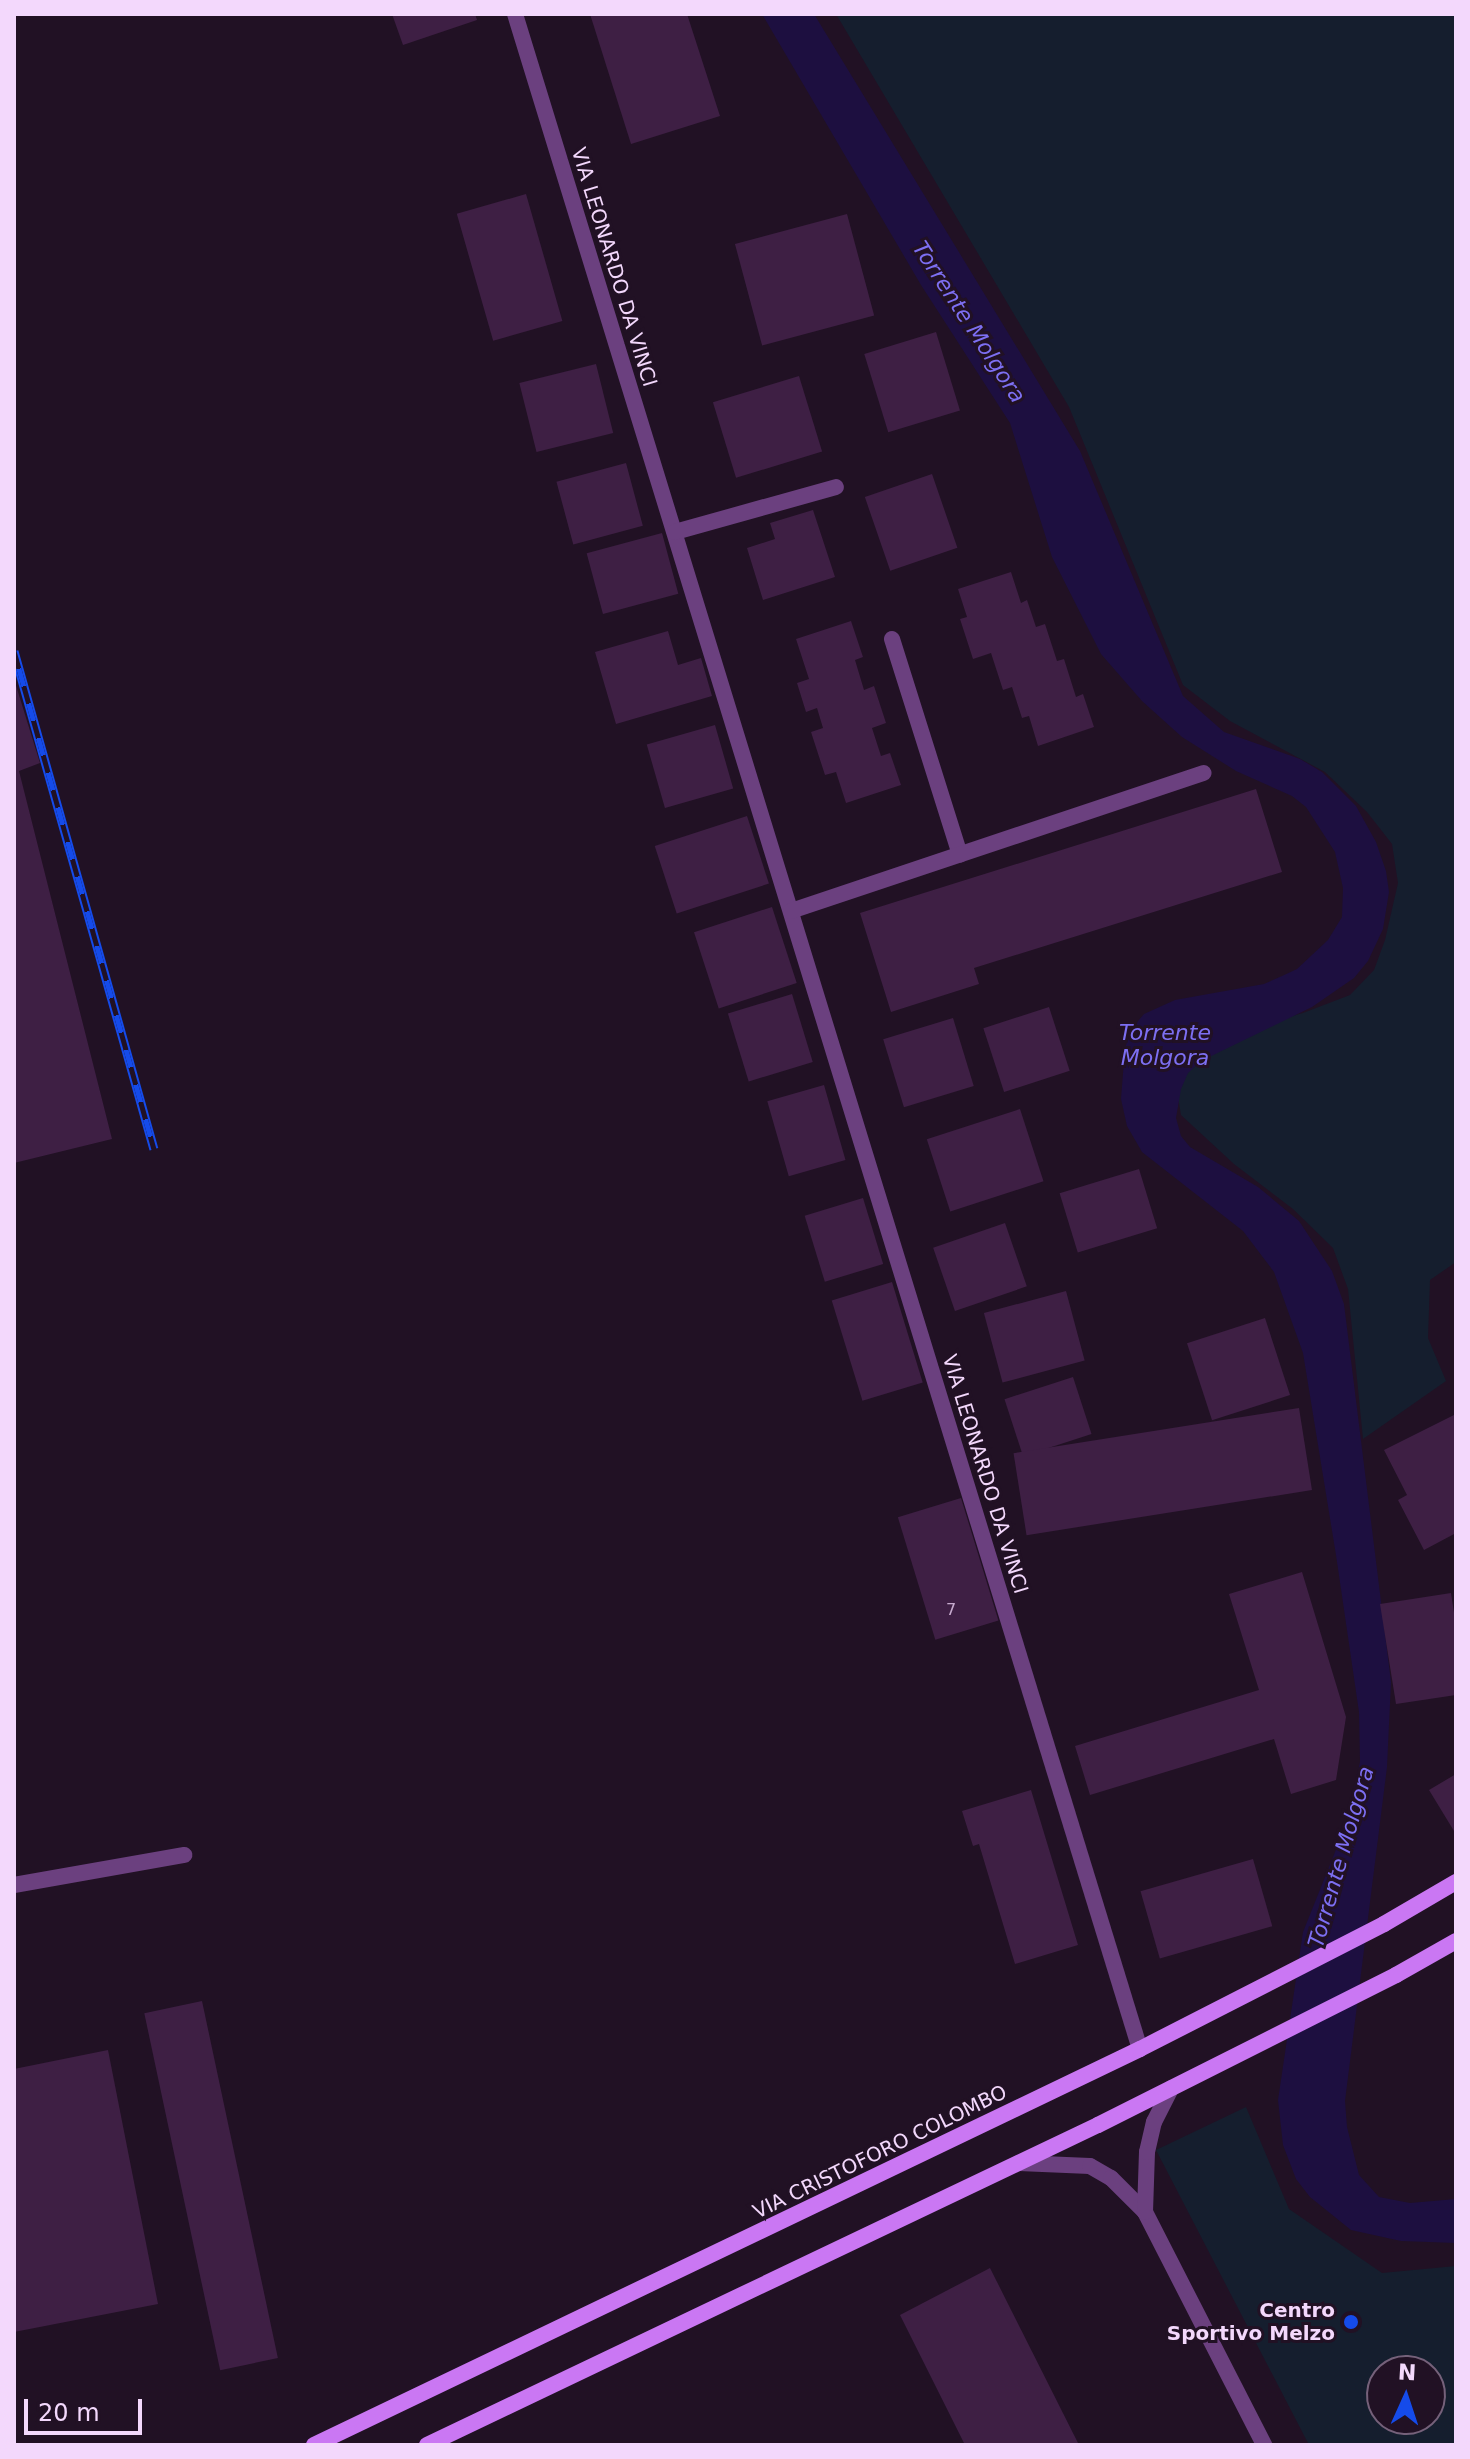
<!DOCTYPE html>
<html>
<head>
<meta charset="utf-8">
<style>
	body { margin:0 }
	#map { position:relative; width:1470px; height:2459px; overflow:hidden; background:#211124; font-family:"DejaVu Sans",sans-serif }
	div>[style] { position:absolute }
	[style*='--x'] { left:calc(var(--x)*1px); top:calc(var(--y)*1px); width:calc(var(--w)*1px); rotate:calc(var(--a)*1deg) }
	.green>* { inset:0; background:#151e2e }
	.water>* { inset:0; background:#1d0f40 }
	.building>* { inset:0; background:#3e1f44; transform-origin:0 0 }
	.street>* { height:16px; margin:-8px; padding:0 8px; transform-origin:8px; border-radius:8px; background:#6b407f }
	.secondary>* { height:16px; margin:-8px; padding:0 8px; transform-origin:8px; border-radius:8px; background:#ca77f3 }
	.rail>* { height:9px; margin-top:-4.5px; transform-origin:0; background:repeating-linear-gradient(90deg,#211124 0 18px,#154bea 0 36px); box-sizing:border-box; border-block:2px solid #154bea }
	.dots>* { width:22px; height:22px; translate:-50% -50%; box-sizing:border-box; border:4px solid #211124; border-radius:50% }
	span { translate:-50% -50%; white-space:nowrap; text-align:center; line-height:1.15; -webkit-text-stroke:6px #211124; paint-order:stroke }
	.number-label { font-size:16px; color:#c6aace }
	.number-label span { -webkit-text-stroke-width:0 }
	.street-label { font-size:20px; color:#f3d8fc }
	.poi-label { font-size:20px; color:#f3d8fc; font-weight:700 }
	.right { translate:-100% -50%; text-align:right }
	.water-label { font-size:22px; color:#7d6ff2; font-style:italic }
	.frame { position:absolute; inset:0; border:16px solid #f3d8fc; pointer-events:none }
	.north { position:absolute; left:1366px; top:2355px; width:80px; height:80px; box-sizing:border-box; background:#211124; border:2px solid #75617a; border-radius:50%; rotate:3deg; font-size:22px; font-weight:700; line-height:32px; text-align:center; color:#f3d8fc }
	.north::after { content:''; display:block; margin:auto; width:28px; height:36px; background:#154bea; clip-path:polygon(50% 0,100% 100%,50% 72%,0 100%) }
	.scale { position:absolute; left:24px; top:2399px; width:118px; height:36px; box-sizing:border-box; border:4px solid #f3d8fc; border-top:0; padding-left:10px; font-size:24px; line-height:28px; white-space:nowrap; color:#f3d8fc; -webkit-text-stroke:6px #211124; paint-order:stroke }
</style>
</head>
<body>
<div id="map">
	<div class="green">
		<div style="clip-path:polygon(836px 14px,1456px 14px,1456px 1262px,1430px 1280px,1428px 1338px,1446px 1381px,1363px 1439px,1348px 1289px,1333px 1248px,1293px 1209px,1234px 1164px,1181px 1115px,1178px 1097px,1183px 1074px,1197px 1053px,1266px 1023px,1303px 1013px,1350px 995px,1374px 970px,1385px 940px,1398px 883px,1392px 844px,1367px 812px,1325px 772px,1230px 721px,1183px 685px,1069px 407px)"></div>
		<div style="clip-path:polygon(evenodd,1246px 2107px,1289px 2209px,1382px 2273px,1456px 2266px,1456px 2445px,1309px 2445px,1156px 2150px,1246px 2107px,1382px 2371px,1430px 2371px,1430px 2419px,1382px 2419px,1382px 2371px)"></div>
	</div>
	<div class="water">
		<div style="clip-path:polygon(762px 14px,814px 14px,1080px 451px,1183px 696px,1224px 732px,1300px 759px,1322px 772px,1356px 806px,1376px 842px,1386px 871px,1389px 892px,1383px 929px,1368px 961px,1354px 978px,1312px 1007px,1201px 1061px,1188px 1073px,1181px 1089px,1176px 1118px,1181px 1136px,1190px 1147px,1258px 1187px,1299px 1221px,1332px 1271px,1344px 1304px,1391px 1682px,1387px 1767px,1345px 2101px,1347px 2127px,1359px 2175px,1379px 2197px,1410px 2203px,1456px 2199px,1456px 2243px,1401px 2241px,1351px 2230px,1310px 2197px,1296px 2179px,1283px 2145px,1278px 2100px,1303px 1932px,1345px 1827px,1360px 1762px,1359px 1712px,1336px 1555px,1303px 1353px,1274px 1272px,1243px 1231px,1142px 1152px,1127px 1126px,1121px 1099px,1125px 1048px,1132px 1028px,1144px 1014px,1175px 1000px,1264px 984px,1282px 976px,1297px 969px,1328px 940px,1342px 917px,1343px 888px,1335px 852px,1306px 807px,1292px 796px,1236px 771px,1182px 737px,1142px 701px,1101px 654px,1052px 557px,1010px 423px,921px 285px)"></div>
	</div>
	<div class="building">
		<div style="clip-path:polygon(392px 14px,475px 14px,477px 20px,403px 45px)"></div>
		<div style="clip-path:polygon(590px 14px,687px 14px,720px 116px,631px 144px)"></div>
		<div style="left:526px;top:194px;width:132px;height:72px;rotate:74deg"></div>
		<div style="left:847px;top:214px;width:105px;height:116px;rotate:75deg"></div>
		<div style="left:936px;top:332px;width:82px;height:75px;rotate:73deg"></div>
		<div style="left:596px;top:364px;width:71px;height:79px;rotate:76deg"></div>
		<div style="left:799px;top:376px;width:79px;height:90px;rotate:73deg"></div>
		<div style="left:626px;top:463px;width:65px;height:72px;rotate:75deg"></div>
		<div style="left:932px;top:474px;width:78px;height:71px;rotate:71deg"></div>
		<div style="clip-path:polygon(813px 510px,835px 577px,763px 600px,747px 548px,775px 539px,770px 523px)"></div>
		<div style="left:662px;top:533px;width:63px;height:78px;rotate:75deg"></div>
		<div style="clip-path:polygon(1011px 572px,1021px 603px,1027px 600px,1036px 627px,1045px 624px,1057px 661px,1064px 659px,1076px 697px,1083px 694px,1094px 727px,1038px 746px,1029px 716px,1022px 718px,1012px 687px,1003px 690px,991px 653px,973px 659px,960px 619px,967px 617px,958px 589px)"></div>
		<div style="clip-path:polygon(851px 621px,863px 657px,855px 660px,864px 690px,874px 686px,886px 723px,872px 728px,881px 756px,890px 753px,901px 785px,846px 803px,836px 772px,825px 775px,811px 732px,823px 728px,817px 708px,806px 712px,797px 683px,809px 679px,796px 639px)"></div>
		<div style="clip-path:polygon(668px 631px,678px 665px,701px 658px,712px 696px,616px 724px,595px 652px)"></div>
		<div style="clip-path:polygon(14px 679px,40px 763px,19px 771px,112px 1139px,14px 1163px)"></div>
		<div style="left:715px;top:725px;width:66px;height:71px;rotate:74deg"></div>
		<div style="clip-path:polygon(1256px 789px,1282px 872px,974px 968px,979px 984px,891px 1012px,860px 913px)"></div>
		<div style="left:747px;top:816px;width:71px;height:97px;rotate:72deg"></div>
		<div style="left:772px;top:907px;width:80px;height:82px;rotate:72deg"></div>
		<div style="left:792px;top:994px;width:71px;height:67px;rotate:73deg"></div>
		<div style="left:1049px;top:1007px;width:67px;height:69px;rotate:72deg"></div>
		<div style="left:953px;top:1018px;width:71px;height:73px;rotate:73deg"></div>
		<div style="left:824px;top:1085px;width:78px;height:59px;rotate:74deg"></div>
		<div style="left:1020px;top:1109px;width:76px;height:98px;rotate:72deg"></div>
		<div style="left:1139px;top:1169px;width:62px;height:83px;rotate:73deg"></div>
		<div style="left:863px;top:1198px;width:69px;height:61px;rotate:73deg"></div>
		<div style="left:1005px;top:1223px;width:67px;height:76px;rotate:71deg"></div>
		<div style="left:892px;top:1282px;width:105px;height:63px;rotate:73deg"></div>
		<div style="left:1066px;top:1291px;width:72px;height:85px;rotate:75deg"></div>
		<div style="left:1265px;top:1318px;width:81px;height:82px;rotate:72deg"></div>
		<div style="left:1073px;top:1377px;width:60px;height:72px;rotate:72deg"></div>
		<div style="left:1299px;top:1408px;width:83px;height:289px;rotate:81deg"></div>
		<div style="clip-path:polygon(1456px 1414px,1456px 1533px,1424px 1550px,1398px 1500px,1407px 1495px,1384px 1450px)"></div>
		<div style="left:961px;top:1498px;width:128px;height:66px;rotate:73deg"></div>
		<div style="clip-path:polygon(1302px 1572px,1346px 1717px,1336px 1780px,1291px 1794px,1274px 1739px,1090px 1795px,1075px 1746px,1259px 1690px,1229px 1594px)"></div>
		<div style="clip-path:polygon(1451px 1593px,1456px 1626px,1456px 1695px,1396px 1704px,1380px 1604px)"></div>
		<div style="clip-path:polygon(1456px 1774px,1456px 1829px,1454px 1831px,1429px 1790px)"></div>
		<div style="clip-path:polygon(1031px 1790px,1078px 1945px,1015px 1964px,979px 1844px,973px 1846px,962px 1811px)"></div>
		<div style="left:1253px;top:1859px;width:70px;height:117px;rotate:74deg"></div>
		<div style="left:202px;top:2001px;width:365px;height:59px;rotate:78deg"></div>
		<div style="clip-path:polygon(108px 2050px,158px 2304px,14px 2332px,14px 2069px)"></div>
		<div style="clip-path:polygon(990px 2268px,1079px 2445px,965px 2445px,900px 2315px)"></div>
	</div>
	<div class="street">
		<div style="--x:515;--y:14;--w:2129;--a:72.93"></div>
		<div style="--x:675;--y:532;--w:167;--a:-15.6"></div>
		<div style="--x:892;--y:639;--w:226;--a:72.5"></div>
		<div style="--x:791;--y:911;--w:435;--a:-18.5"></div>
		<div style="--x:14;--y:1885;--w:173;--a:-10"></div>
		<div style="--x:1019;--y:2163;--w:71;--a:2.4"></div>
		<div style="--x:1090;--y:2166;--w:24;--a:30"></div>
		<div style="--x:1111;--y:2178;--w:48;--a:45"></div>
		<div style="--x:1145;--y:2212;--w:262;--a:62.9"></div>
		<div style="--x:1145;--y:2212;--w:60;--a:-88.1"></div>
		<div style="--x:1147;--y:2152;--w:31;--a:-77"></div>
		<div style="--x:1154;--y:2122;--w:38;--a:-63"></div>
	</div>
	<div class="secondary">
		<div style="--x:314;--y:2445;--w:916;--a:-25.61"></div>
		<div style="--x:1140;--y:2049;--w:274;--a:-27.1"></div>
		<div style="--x:1384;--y:1924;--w:83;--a:-30.3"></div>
		<div style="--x:427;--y:2445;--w:743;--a:-25.5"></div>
		<div style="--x:1098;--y:2125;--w:334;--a:-26.7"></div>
		<div style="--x:1396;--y:1975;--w:69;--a:-29.5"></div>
	</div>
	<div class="rail">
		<div style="--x:14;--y:651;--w:517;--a:74.3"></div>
	</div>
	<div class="dots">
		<div style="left:1351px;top:2322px;background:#154bea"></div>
	</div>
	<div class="number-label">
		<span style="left:951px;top:1610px">7</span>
	</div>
	<div class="street-label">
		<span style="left:614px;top:267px;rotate:73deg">VIA LEONARDO DA VINCI</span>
		<span style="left:985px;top:1474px;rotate:73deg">VIA LEONARDO DA VINCI</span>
		<span style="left:880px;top:2152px;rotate:-26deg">VIA CRISTOFORO COLOMBO</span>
	</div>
	<div class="poi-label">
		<span class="right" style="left:1335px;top:2322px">Centro<br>Sportivo Melzo</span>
	</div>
	<div class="water-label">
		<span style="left:969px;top:322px;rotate:57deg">Torrente Molgora</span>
		<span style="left:1165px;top:1045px">Torrente<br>Molgora</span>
		<span style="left:1341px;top:1857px;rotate:-74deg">Torrente Molgora</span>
	</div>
	<div class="frame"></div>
	<div class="north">N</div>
	<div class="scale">20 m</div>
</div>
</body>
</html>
